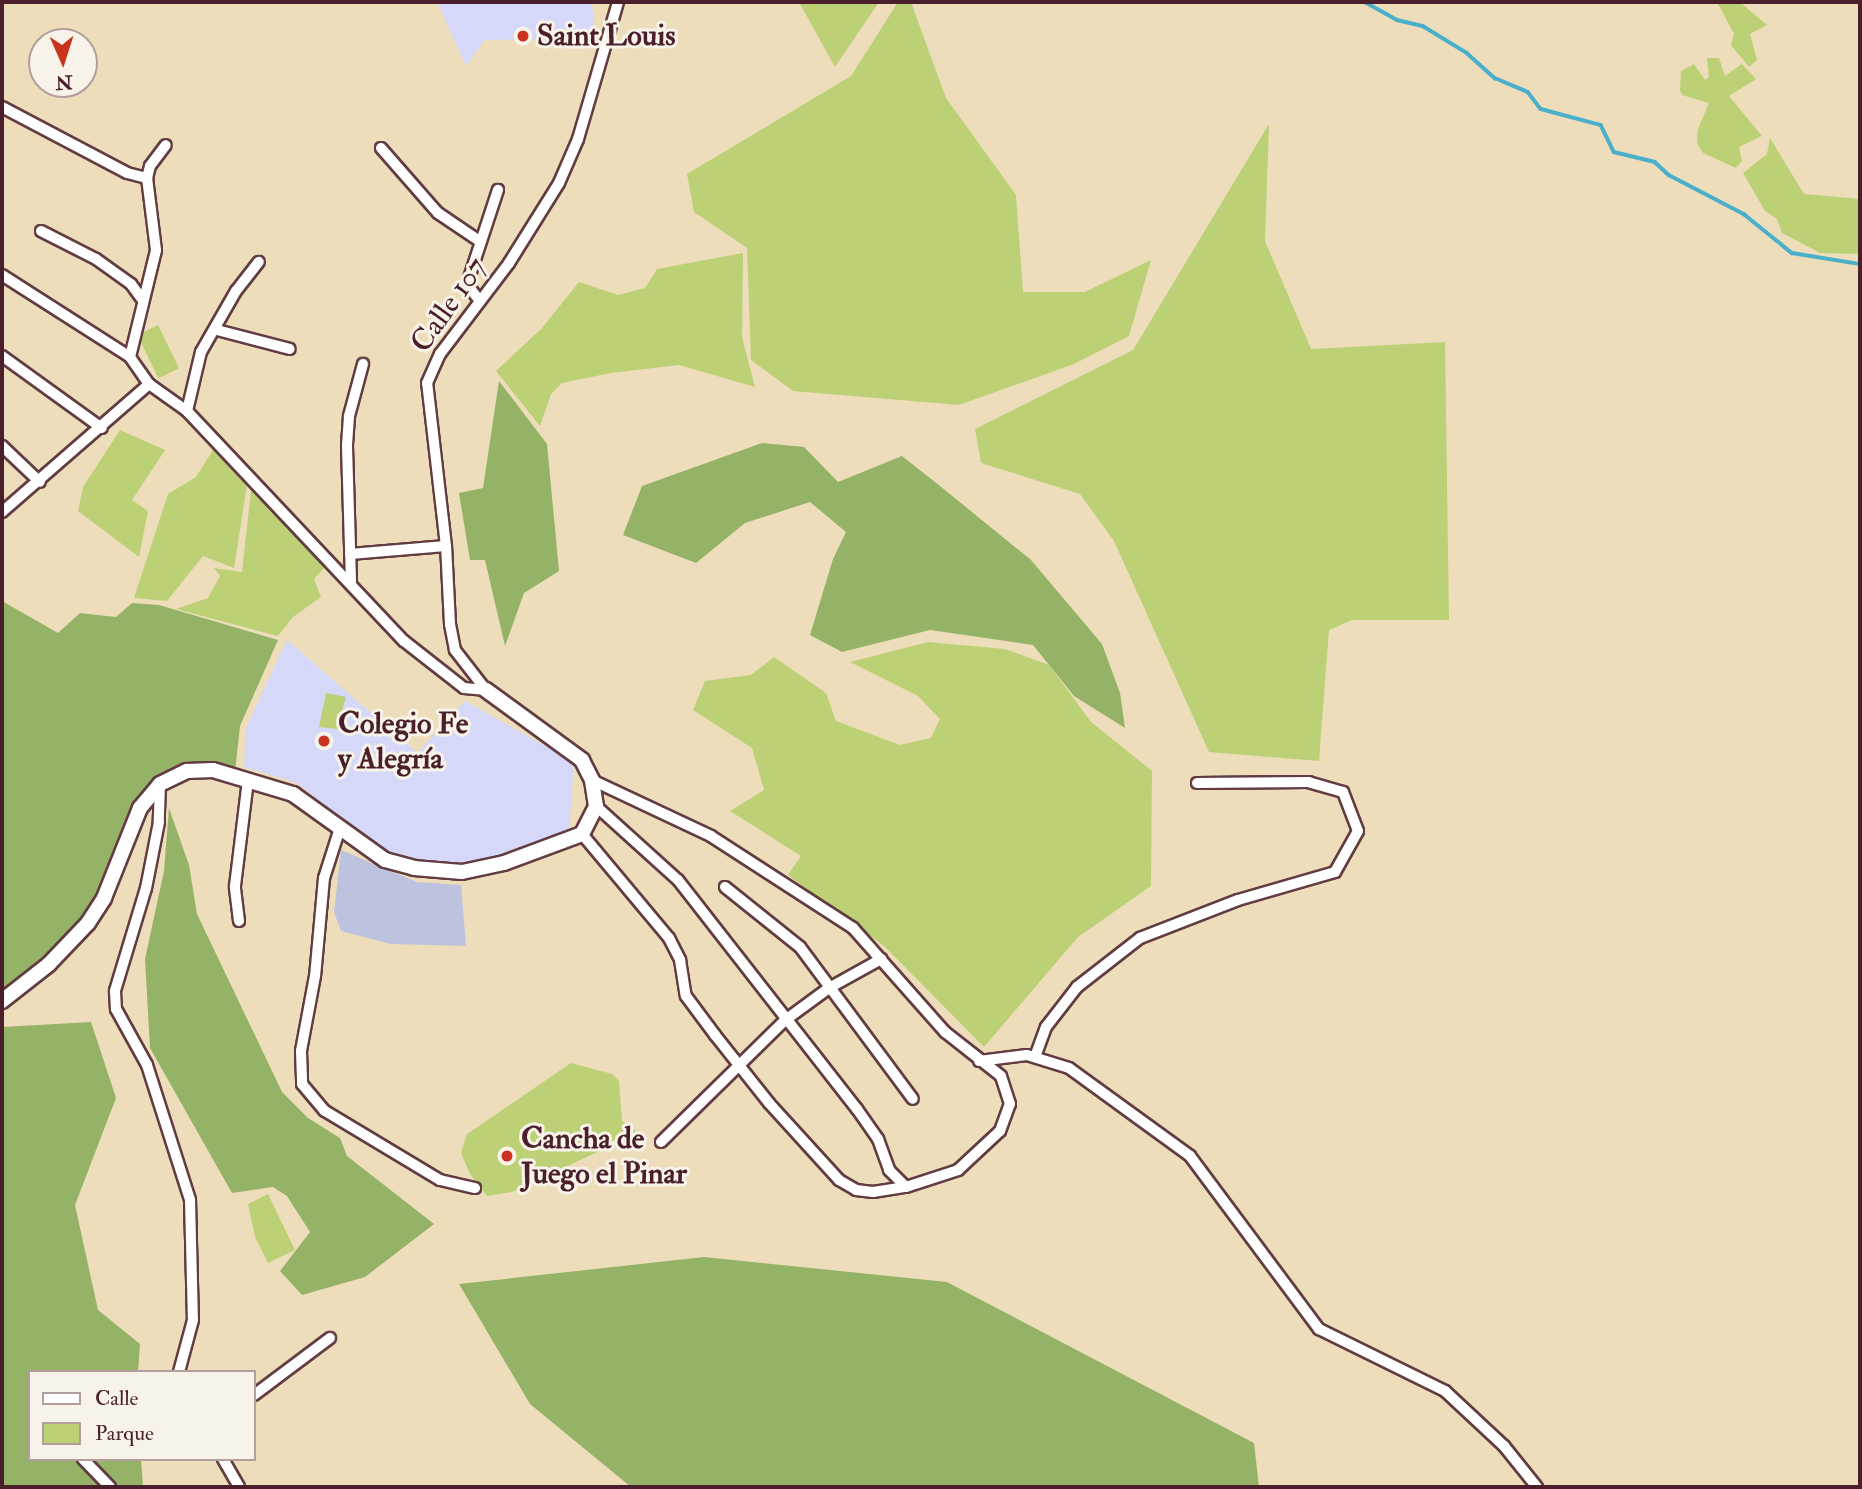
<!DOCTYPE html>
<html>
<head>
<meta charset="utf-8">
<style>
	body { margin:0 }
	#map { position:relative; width:1862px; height:1489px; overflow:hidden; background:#edddbb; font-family:"IM FELL Double Pica",serif }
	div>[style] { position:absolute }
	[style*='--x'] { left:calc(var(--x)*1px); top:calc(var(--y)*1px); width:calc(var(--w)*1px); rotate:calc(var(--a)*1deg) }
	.built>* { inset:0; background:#d5d8f9 }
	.industrial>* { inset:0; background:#bdc3de }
	.green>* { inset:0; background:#bcd175; transform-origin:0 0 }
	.forest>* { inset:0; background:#95b366 }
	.stream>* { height:3.5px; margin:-1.75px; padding:0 1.75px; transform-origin:1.75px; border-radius:1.75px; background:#4aafca }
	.roads { filter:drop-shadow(2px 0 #623c41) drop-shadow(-2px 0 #623c41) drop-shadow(0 2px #623c41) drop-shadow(0 -2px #623c41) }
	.street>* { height:10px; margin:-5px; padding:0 5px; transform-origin:5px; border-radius:5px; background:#fff }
	.secondary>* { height:14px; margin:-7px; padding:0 7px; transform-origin:7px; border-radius:7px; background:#fff }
	.dots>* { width:19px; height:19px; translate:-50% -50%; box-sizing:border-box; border:4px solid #f7f3e8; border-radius:50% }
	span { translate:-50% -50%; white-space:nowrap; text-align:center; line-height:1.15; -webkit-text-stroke:6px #f7f3e8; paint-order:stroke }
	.poi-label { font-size:30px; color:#4a1f2b; font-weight:700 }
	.left { translate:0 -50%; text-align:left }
	.street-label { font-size:30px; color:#4a1f2b }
	.frame { position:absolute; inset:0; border:4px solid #4a1f2b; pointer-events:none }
	.legend { position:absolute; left:28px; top:1370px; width:228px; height:91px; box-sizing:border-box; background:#f7f3e8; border:2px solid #b29e9c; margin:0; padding:9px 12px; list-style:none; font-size:21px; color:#4a1f2b }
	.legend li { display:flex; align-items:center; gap:14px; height:35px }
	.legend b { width:35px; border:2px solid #b29e9c }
	.north { position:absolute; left:28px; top:28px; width:70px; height:70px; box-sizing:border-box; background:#f7f3e8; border:2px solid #b29e9c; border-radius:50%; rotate:177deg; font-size:19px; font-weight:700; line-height:28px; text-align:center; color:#4a1f2b }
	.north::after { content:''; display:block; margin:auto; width:24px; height:32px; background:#c8321e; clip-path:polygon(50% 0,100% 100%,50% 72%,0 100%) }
</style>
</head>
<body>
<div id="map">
	<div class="built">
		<div style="clip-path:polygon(437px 2px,592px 2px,595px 39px,485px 40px,466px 66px)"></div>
		<div style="clip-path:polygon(287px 640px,417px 753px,465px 701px,574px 762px,569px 832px,516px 851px,449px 866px,383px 851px,297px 783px,244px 767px,246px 728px)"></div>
	</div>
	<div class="industrial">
		<div style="clip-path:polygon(341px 850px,417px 882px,461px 885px,466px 946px,391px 944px,341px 931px,334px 912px)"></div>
	</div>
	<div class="green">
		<div style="clip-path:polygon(799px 2px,879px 2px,835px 67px)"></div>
		<div style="clip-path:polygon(898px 2px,911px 2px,946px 98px,1016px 195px,1023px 292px,1085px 292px,1151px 260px,1129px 336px,1074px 364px,959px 405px,793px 391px,751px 360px,747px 248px,694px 212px,687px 174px,851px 76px)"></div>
		<div style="clip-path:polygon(1717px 2px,1741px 3px,1767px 25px,1750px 34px,1757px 60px,1749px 67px,1731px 45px,1734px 34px)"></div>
		<div style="clip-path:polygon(1707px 58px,1719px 58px,1725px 76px,1742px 64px,1756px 79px,1729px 96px,1762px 136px,1739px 147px,1742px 161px,1736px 168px,1703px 153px,1697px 143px,1698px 129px,1709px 103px,1682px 95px,1680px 90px,1681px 71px,1694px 64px,1705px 80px,1709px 77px)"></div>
		<div style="clip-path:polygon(1269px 124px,1265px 241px,1311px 349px,1445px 342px,1449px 620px,1352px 620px,1329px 630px,1319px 761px,1209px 752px,1114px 541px,1080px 494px,981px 463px,975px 429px,1133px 350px)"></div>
		<div style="clip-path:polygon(1770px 138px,1804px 194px,1860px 199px,1860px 254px,1820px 253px,1782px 233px,1777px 219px,1765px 211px,1743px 173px,1767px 154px)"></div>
		<div style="clip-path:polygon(743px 253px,742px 337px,755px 387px,679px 365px,611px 373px,562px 383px,551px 394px,540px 426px,496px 371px,542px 328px,579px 282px,618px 295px,645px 288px,657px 269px)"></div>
		<div style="left:158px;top:325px;width:48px;height:23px;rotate:64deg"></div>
		<div style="clip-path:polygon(120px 430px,165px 450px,132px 500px,148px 511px,139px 557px,78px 511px,83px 487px)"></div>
		<div style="clip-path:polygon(213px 450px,247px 485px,234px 568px,203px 556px,167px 601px,134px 598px,168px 494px,196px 477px)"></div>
		<div style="clip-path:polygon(251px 490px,326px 566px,314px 579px,321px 597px,293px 617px,278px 636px,176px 609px,208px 598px,220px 576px,214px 568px,242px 572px)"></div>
		<div style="clip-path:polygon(928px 642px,1005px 649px,1049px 665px,1091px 722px,1152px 771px,1151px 886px,1078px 937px,984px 1047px,884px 946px,788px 875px,801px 856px,730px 811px,764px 790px,752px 748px,693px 710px,705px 681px,751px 675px,774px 657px,826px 693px,836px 721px,900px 745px,931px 738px,940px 719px,918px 696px,850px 662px)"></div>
		<div style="clip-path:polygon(326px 693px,346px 697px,337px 729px,319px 727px)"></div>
		<div style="clip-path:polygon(571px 1063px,612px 1074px,619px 1081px,622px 1121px,638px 1133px,512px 1192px,487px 1196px,470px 1174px,461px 1153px,467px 1134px)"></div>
		<div style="clip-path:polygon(268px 1194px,295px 1250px,268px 1263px,255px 1237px,248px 1204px)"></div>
	</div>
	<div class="forest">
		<div style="clip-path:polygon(499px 381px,547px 444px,559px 571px,524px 593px,505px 646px,485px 560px,470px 560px,459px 493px,483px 488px)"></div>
		<div style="clip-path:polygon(762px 443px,804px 447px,838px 482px,902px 456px,940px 486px,1031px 560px,1102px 644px,1120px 693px,1125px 728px,1074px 696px,1033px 645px,930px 630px,842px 652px,810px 635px,833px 559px,846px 532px,810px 502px,745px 523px,696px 563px,623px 535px,642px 486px)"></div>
		<div style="clip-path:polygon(2px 601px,58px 633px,80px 613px,116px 617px,132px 603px,159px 605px,278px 640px,240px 726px,235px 772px,168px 775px,117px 851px,88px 917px,66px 941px,2px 993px)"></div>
		<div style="clip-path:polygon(169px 808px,189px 865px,197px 914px,282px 1092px,308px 1118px,340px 1138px,347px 1156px,434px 1224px,365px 1277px,302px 1295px,280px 1271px,310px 1232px,287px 1196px,273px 1187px,232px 1193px,150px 1048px,145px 959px,164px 871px)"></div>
		<div style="clip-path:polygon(91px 1022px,116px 1098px,75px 1205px,98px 1310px,140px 1344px,138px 1372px,30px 1372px,30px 1459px,141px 1459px,143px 1487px,2px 1487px,2px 1027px)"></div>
		<div style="clip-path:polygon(704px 1257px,947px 1282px,1254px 1443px,1259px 1487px,631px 1487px,530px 1404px,459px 1284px)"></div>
	</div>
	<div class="stream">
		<div style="--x:1365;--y:2;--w:37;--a:29"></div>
		<div style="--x:1397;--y:20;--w:27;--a:13"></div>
		<div style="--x:1423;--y:26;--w:52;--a:31.5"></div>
		<div style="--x:1467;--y:53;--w:38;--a:42"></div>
		<div style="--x:1495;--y:78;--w:36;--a:23"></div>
		<div style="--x:1528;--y:92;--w:21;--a:53"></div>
		<div style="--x:1541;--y:109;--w:62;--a:14.9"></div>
		<div style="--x:1601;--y:125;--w:30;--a:64"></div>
		<div style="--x:1614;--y:152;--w:42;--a:13.7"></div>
		<div style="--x:1655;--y:162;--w:19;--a:43"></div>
		<div style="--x:1669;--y:175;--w:85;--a:27.5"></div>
		<div style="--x:1744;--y:214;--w:62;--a:39.1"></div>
		<div style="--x:1792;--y:253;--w:69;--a:9.2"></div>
	</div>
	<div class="roads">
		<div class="street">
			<div style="--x:2;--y:107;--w:141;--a:27.8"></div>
			<div style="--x:127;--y:173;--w:21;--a:14"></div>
			<div style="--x:381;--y:148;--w:86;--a:48.8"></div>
			<div style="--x:438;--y:213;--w:48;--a:34"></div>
			<div style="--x:41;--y:231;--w:62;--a:27"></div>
			<div style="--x:96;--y:259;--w:43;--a:35.5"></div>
			<div style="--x:131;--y:284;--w:17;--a:54"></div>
			<div style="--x:2;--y:275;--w:152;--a:32.6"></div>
			<div style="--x:130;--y:357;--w:33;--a:55"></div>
			<div style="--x:149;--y:384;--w:47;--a:35.4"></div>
			<div style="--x:187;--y:411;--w:316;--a:46.7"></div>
			<div style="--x:404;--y:641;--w:76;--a:38.1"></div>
			<div style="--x:464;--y:688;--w:22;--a:5"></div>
			<div style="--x:480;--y:301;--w:18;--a:-128"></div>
			<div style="--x:469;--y:287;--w:9;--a:-90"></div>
			<div style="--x:469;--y:278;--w:93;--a:-71.8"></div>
			<div style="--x:217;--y:330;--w:75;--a:14.6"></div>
			<div style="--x:2;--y:356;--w:123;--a:35.8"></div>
			<div style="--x:130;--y:357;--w:110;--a:-76.3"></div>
			<div style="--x:156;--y:250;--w:73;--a:-97.1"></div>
			<div style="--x:147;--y:178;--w:12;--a:-76"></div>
			<div style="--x:150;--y:166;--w:26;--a:-53"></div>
			<div style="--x:187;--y:411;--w:61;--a:-76.7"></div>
			<div style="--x:201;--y:352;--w:70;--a:-60.2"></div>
			<div style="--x:236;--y:291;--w:37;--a:-52"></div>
			<div style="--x:2;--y:446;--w:52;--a:43.5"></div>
			<div style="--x:2;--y:512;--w:195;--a:-41"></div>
			<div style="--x:350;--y:554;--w:96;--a:-4.8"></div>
			<div style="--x:351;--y:581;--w:136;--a:-91.7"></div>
			<div style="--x:347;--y:445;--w:29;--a:-86"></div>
			<div style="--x:349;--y:416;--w:54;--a:-74.9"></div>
			<div style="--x:486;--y:690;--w:51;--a:-127.8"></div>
			<div style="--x:455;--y:650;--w:26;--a:-101"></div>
			<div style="--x:450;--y:624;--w:78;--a:-92.9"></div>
			<div style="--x:446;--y:546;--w:164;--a:-96.6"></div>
			<div style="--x:427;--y:383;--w:32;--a:-66"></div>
			<div style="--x:440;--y:354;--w:114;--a:-52.8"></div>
			<div style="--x:509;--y:263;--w:94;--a:-58"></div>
			<div style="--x:559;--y:183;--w:48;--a:-66.6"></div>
			<div style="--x:578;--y:139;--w:143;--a:-73.7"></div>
			<div style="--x:160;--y:784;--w:38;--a:92"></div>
			<div style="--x:159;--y:822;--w:67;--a:101.1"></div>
			<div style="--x:146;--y:888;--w:108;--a:106.8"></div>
			<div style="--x:115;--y:991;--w:18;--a:87"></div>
			<div style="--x:116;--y:1009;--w:64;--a:61"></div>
			<div style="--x:147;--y:1065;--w:142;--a:72.3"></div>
			<div style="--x:190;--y:1200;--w:120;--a:88.6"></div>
			<div style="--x:193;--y:1320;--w:54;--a:105.1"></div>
			<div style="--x:596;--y:806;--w:110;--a:42.1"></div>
			<div style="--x:678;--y:880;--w:291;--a:52"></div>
			<div style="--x:857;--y:1109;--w:37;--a:55"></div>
			<div style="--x:878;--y:1139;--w:33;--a:70"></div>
			<div style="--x:889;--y:1170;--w:24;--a:45"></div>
			<div style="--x:340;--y:828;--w:52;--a:107.7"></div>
			<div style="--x:324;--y:878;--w:98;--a:95.2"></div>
			<div style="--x:315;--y:976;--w:76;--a:100.6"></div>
			<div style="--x:301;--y:1051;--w:33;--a:88"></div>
			<div style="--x:302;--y:1084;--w:35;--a:50"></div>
			<div style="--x:325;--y:1111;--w:134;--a:31"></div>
			<div style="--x:440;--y:1180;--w:36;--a:13"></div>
			<div style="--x:582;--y:834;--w:136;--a:50.1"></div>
			<div style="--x:669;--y:938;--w:25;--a:63"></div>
			<div style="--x:680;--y:960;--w:36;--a:81"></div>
			<div style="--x:686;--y:996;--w:49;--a:53.4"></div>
			<div style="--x:715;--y:1035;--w:87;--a:51.5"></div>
			<div style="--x:769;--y:1103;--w:104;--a:47.7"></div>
			<div style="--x:839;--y:1180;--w:20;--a:30"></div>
			<div style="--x:856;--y:1190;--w:17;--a:7"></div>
			<div style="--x:873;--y:1192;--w:33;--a:-9"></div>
			<div style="--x:906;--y:1187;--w:55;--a:-18.1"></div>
			<div style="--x:958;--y:1170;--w:57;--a:-42.9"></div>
			<div style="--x:1000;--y:1131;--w:29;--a:-70"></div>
			<div style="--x:1010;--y:1104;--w:29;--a:-108"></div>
			<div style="--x:1001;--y:1076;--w:71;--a:-141.8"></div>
			<div style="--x:945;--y:1032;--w:139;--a:-131.5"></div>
			<div style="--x:853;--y:928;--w:169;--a:-147.1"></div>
			<div style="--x:711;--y:836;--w:132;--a:-154.8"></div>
			<div style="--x:725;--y:887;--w:96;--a:38.7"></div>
			<div style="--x:800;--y:947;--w:189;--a:53.4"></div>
			<div style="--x:239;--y:921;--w:35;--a:-97"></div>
			<div style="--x:235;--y:886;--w:107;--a:-83"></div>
			<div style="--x:1035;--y:1057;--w:32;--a:-70"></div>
			<div style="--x:1046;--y:1027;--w:51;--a:-52.2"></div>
			<div style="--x:1077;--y:987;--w:80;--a:-37.9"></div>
			<div style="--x:1140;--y:938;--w:105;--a:-21.2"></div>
			<div style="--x:1238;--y:900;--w:101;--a:-16.1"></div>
			<div style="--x:1335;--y:872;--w:47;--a:-60.7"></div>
			<div style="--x:1358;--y:831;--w:42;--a:-111"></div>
			<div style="--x:1343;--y:792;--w:35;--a:-164"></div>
			<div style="--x:1309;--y:782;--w:112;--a:179.5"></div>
			<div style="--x:979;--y:1061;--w:48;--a:-7.1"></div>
			<div style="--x:1027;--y:1055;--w:44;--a:17.2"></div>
			<div style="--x:1069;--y:1068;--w:150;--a:36"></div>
			<div style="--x:1190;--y:1156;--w:216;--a:53.3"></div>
			<div style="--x:1319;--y:1329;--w:140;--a:26.2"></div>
			<div style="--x:1445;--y:1391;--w:81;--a:43"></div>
			<div style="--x:1504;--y:1446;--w:53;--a:51.2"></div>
			<div style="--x:661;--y:1142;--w:173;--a:-44.5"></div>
			<div style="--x:784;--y:1021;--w:56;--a:-36.3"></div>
			<div style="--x:829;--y:988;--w:60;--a:-29.1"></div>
			<div style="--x:254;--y:1395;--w:95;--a:-36.9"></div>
			<div style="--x:83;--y:1459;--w:39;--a:46"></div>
			<div style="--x:223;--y:1459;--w:32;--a:60"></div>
		</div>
		<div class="secondary">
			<div style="--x:2;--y:1001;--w:60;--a:-38.2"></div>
			<div style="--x:49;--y:964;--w:57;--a:-46.4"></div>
			<div style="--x:88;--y:923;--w:30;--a:-57"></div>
			<div style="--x:104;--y:898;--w:97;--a:-68.2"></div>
			<div style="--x:140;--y:808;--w:31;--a:-50"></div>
			<div style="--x:160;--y:784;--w:30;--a:-26"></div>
			<div style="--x:187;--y:771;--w:26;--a:-2"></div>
			<div style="--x:213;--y:770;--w:84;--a:16.7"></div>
			<div style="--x:293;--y:794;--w:113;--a:35.7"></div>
			<div style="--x:385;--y:860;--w:30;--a:15"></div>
			<div style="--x:414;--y:868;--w:48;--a:4.8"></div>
			<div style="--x:462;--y:872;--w:43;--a:-12.1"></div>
			<div style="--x:504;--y:863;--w:83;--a:-20.4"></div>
			<div style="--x:582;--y:834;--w:31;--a:-63"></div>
			<div style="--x:596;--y:806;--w:26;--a:-99"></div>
			<div style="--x:592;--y:780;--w:22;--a:-117"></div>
			<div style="--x:582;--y:760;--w:119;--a:-143.9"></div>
		</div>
	</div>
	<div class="dots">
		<div style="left:523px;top:36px;background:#c8321e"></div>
		<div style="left:324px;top:741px;background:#c8321e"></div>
		<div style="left:507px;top:1156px;background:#c8321e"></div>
	</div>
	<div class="poi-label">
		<span class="left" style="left:537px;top:36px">Saint Louis</span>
		<span class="left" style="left:338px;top:741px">Colegio Fe<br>y Alegría</span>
		<span class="left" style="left:521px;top:1156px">Cancha de<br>Juego el Pinar</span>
	</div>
	<div class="street-label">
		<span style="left:449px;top:305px;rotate:-55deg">Calle 107</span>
	</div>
	<div class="frame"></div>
	<ul class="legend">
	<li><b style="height:9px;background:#fff"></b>Calle</li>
	<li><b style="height:19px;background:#bcd175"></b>Parque</li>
	</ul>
	<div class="north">N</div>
</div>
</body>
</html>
